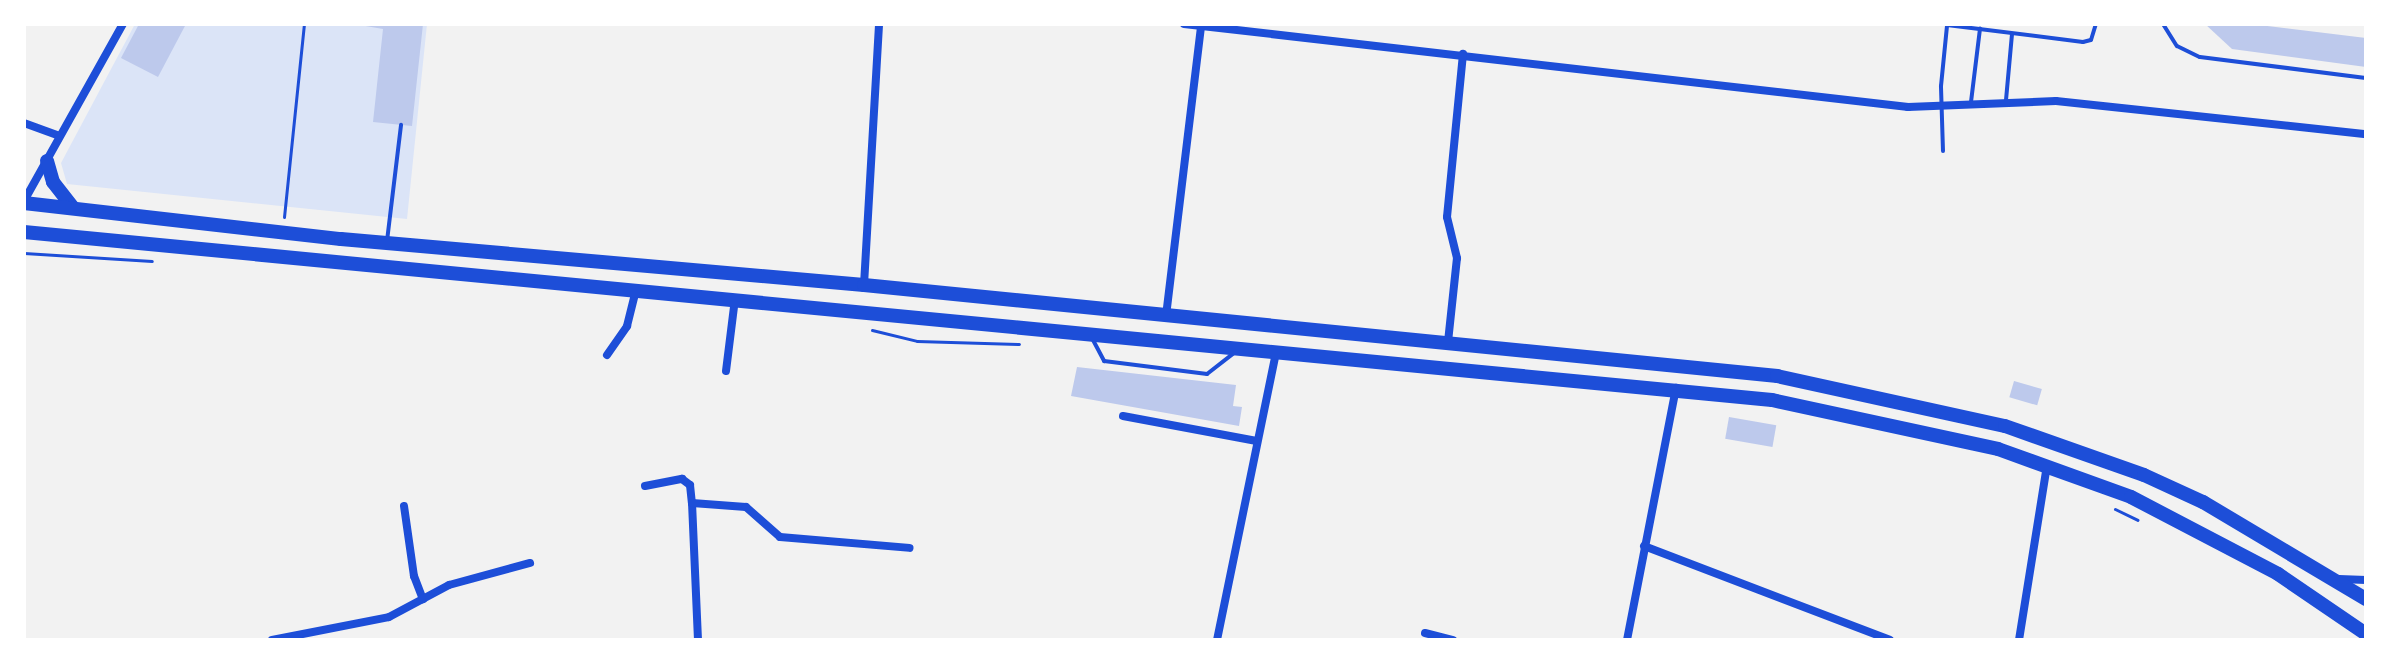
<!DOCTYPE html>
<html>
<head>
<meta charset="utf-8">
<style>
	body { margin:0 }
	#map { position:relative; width:2390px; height:664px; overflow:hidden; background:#f2f2f2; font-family:Rubik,sans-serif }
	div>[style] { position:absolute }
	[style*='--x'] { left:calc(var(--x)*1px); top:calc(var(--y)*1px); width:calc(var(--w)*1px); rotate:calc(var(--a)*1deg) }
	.green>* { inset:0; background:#dbe4f7 }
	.building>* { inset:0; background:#bdc9ec; transform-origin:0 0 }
	.path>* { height:3px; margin:-1.5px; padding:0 1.5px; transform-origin:1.5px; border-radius:1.5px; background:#1d4ed8 }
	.service>* { height:4px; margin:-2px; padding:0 2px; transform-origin:2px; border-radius:2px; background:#1d4ed8 }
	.minor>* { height:8px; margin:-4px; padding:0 4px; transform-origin:4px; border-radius:4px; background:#1d4ed8 }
	.primary>* { height:14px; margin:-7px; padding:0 7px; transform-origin:7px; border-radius:7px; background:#1d4ed8 }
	span { translate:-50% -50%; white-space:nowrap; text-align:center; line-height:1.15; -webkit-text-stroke:8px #fff; paint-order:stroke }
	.frame { position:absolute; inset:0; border:26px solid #fff; pointer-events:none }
</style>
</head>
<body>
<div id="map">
	<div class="green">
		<div style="clip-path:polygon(135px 24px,427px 24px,407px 219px,67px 184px,61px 163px)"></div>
	</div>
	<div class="building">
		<div style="clip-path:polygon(139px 24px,186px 24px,158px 77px,121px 58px)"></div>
		<div style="clip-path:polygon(354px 24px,423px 24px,412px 126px,373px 122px,383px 29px)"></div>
		<div style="clip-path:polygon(2205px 24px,2251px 24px,2366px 38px,2366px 67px,2232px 49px)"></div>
		<div style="clip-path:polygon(1077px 367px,1236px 385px,1233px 406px,1242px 407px,1239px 426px,1071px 396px)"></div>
		<div style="left:2014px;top:381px;width:29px;height:17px;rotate:16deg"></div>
		<div style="left:1729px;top:417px;width:48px;height:22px;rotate:10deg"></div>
	</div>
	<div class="path">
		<div style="--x:284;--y:217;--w:194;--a:-84.1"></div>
		<div style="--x:24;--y:253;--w:128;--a:3.6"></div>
		<div style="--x:872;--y:330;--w:46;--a:13.7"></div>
		<div style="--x:917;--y:341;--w:102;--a:1.7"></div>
		<div style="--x:2115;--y:509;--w:25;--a:26"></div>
	</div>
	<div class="service">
		<div style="--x:2163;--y:24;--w:26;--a:58"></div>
		<div style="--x:2177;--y:46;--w:25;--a:26"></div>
		<div style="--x:2200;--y:57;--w:167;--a:7.2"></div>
		<div style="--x:1947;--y:25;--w:137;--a:7.1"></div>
		<div style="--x:2083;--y:42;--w:8;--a:-14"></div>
		<div style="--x:2091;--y:40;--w:17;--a:-73"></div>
		<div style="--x:2006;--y:100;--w:66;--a:-84.8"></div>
		<div style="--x:1971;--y:102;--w:74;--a:-83"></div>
		<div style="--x:1943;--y:151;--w:65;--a:-91.8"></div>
		<div style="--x:1941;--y:86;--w:60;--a:-84.3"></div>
		<div style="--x:387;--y:241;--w:117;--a:-83.1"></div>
		<div style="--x:1093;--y:340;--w:24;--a:62"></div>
		<div style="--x:1104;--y:361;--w:104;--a:7.2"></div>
		<div style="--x:1207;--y:374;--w:34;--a:-38"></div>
	</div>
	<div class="minor">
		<div style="--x:1184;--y:24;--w:729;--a:6.54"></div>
		<div style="--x:1908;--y:107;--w:148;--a:-2.3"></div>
		<div style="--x:2056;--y:101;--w:312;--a:6.1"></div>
		<div style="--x:24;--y:123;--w:38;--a:20"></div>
		<div style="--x:24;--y:201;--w:203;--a:-60.8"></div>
		<div style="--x:864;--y:285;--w:261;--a:-86.7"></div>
		<div style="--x:1166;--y:316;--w:293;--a:-83.1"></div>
		<div style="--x:1448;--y:342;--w:84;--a:-83.9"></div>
		<div style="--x:1457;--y:258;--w:42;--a:-103.7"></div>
		<div style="--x:1447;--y:217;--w:164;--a:-84.4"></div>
		<div style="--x:607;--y:355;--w:35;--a:-55"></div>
		<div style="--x:627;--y:326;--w:36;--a:-76"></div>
		<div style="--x:726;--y:371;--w:73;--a:-82.9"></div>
		<div style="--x:1123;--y:416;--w:136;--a:10.6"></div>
		<div style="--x:645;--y:486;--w:38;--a:-11"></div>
		<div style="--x:682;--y:479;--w:10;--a:37"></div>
		<div style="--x:690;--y:485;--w:18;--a:84"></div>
		<div style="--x:404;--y:506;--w:71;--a:81.9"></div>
		<div style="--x:414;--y:576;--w:25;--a:69"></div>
		<div style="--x:1644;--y:546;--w:263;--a:20.9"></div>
		<div style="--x:2339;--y:579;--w:27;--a:2"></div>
		<div style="--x:1425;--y:633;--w:29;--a:14"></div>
		<div style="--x:272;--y:640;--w:119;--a:-11.1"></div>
		<div style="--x:389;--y:617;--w:68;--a:-28.1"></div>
		<div style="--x:449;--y:585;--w:84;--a:-15.2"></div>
		<div style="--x:698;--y:640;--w:137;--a:-92.5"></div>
		<div style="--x:692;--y:503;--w:54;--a:4.2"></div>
		<div style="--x:746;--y:507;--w:45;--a:41.4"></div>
		<div style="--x:780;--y:537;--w:130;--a:4.8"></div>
		<div style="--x:1217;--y:640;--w:293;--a:-78.4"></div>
		<div style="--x:1627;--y:640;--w:257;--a:-79"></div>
		<div style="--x:2019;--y:640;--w:176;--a:-80.9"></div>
	</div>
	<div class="primary">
		<div style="--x:47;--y:161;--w:22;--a:74"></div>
		<div style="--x:53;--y:182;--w:33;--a:52"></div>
		<div style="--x:24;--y:203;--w:319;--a:6.5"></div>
		<div style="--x:341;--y:239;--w:525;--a:5.03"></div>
		<div style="--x:864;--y:285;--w:918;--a:5.69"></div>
		<div style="--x:1777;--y:376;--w:233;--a:12.4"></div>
		<div style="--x:2005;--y:426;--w:147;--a:19.4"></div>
		<div style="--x:2144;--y:475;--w:65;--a:24.6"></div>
		<div style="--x:2203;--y:502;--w:190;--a:30.8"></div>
		<div style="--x:24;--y:232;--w:1756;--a:5.49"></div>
		<div style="--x:1772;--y:400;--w:231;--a:12.2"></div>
		<div style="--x:1998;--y:449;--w:141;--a:19.8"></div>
		<div style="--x:2131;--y:497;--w:166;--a:27.6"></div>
		<div style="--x:2278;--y:574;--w:107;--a:34.3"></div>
	</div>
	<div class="frame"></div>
</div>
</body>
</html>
